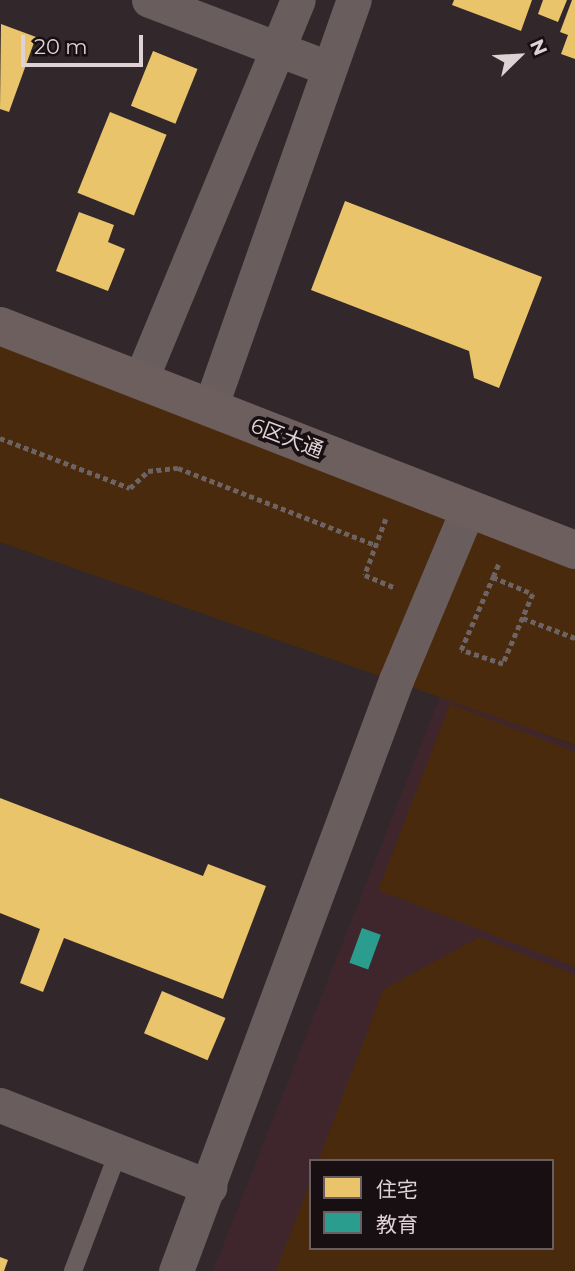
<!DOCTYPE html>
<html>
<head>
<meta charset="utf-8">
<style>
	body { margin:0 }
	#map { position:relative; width:575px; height:1271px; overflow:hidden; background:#32272a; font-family:Montserrat,"Noto Sans JP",sans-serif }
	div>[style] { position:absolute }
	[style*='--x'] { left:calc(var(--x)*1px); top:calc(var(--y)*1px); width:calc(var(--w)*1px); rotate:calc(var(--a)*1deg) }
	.built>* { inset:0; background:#3f262d }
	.green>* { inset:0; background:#492a0d }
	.homes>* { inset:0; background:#e9c46a; transform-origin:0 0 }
	.schools>* { inset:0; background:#2a9d8f; transform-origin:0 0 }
	.path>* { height:4.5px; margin-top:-2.25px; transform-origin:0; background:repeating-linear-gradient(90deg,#6e6363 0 5px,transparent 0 8.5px) }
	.lane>* { height:18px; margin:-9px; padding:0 9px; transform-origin:9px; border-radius:9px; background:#695d5d }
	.street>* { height:35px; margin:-17.5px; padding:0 17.5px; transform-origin:17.5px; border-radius:17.5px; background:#695d5d }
	.secondary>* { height:38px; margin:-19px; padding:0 19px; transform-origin:19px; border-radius:19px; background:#6e5f5f }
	span { translate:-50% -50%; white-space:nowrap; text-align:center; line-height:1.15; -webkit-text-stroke:7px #180f12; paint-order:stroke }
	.street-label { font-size:21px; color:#dfd2d5 }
	.legend { position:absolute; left:309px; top:1159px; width:245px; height:91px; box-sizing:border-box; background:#180f12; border:2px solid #685d60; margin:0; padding:9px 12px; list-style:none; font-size:21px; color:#dfd2d5 }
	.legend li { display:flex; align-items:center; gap:14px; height:35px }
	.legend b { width:35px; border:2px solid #685d60 }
	.north { position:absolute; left:484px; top:21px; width:70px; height:70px; -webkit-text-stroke:5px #180f12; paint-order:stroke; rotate:66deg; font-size:19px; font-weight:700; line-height:28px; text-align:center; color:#dfd2d5 }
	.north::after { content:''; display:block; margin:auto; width:24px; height:32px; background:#dfd2d5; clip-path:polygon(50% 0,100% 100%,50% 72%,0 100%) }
	.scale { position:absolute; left:21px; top:35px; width:122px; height:32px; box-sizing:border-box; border:4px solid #dfd2d5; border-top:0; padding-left:9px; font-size:21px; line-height:24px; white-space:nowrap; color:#dfd2d5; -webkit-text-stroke:5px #180f12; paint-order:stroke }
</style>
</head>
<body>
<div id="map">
	<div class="built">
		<div style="clip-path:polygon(evenodd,441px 694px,575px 746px,575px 1271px,213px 1271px,441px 694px,311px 1161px,552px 1161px,552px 1248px,311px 1248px,311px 1161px)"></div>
	</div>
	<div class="green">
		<div style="clip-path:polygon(0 326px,575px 550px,575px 745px,0 542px)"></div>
		<div style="clip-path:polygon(450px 704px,575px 752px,575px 967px,378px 890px)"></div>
		<div style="clip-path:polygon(479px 937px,575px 975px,575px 1271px,276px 1271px,311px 1180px,311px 1248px,552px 1248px,552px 1161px,318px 1161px,383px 990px)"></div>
	</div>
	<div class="homes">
		<div style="clip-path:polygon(454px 0,532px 0,521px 31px,452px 5px)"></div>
		<div style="clip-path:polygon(543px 0,567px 0,558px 22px,538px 14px)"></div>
		<div style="clip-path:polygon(572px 0,575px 0,575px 59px,561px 54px,568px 35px,560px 32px)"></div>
		<div style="clip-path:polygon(1px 24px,36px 37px,9px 112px,0 109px)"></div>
		<div style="left:153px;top:51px;width:48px;height:59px;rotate:22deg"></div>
		<div style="left:110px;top:112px;width:61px;height:87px;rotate:22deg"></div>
		<div style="clip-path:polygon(345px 201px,542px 277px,499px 388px,474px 378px,469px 351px,311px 290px)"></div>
		<div style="clip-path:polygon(79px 212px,114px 225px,108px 242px,125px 249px,108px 291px,56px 271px)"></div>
		<div style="clip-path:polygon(0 798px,203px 876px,208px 864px,266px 886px,223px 999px,64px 938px,43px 992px,20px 983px,40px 929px,0 913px)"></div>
		<div style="left:162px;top:991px;width:69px;height:46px;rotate:23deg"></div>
		<div style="clip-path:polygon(0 1257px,8px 1260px,4px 1271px,0 1271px)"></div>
	</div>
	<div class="schools">
		<div style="left:362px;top:928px;width:20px;height:37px;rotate:20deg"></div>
	</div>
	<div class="path">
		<div style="--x:0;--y:438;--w:139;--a:21"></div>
		<div style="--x:130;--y:488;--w:25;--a:-43"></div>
		<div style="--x:148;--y:471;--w:30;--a:-6"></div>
		<div style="--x:178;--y:468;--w:212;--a:21.3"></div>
		<div style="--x:386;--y:519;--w:60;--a:110.6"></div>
		<div style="--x:365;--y:575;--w:33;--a:23"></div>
		<div style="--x:493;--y:577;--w:43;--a:23"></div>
		<div style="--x:533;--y:594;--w:76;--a:113.2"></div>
		<div style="--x:503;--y:664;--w:44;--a:-161.6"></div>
		<div style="--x:461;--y:650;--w:80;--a:-66.3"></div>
		<div style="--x:493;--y:577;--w:15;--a:-67"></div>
		<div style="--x:523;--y:618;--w:56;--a:21"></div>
	</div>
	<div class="lane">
		<div style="--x:73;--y:1271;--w:129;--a:-69.2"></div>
	</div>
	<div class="street">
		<div style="--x:149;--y:0;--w:191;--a:20.8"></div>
		<div style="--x:140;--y:381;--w:412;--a:-67.5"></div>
		<div style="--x:210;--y:408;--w:433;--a:-70.6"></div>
		<div style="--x:0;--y:1105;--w:225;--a:21.4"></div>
		<div style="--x:176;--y:1271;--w:631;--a:-69.58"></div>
		<div style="--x:396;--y:680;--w:186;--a:-67.2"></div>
	</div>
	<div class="secondary">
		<div style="--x:0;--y:326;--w:617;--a:21.28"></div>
	</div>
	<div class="street-label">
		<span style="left:287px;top:438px;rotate:21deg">6区大通</span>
	</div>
	<ul class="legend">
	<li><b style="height:19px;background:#e9c46a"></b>住宅</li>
	<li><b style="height:19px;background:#2a9d8f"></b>教育</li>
	</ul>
	<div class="north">N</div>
	<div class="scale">20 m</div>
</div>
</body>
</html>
